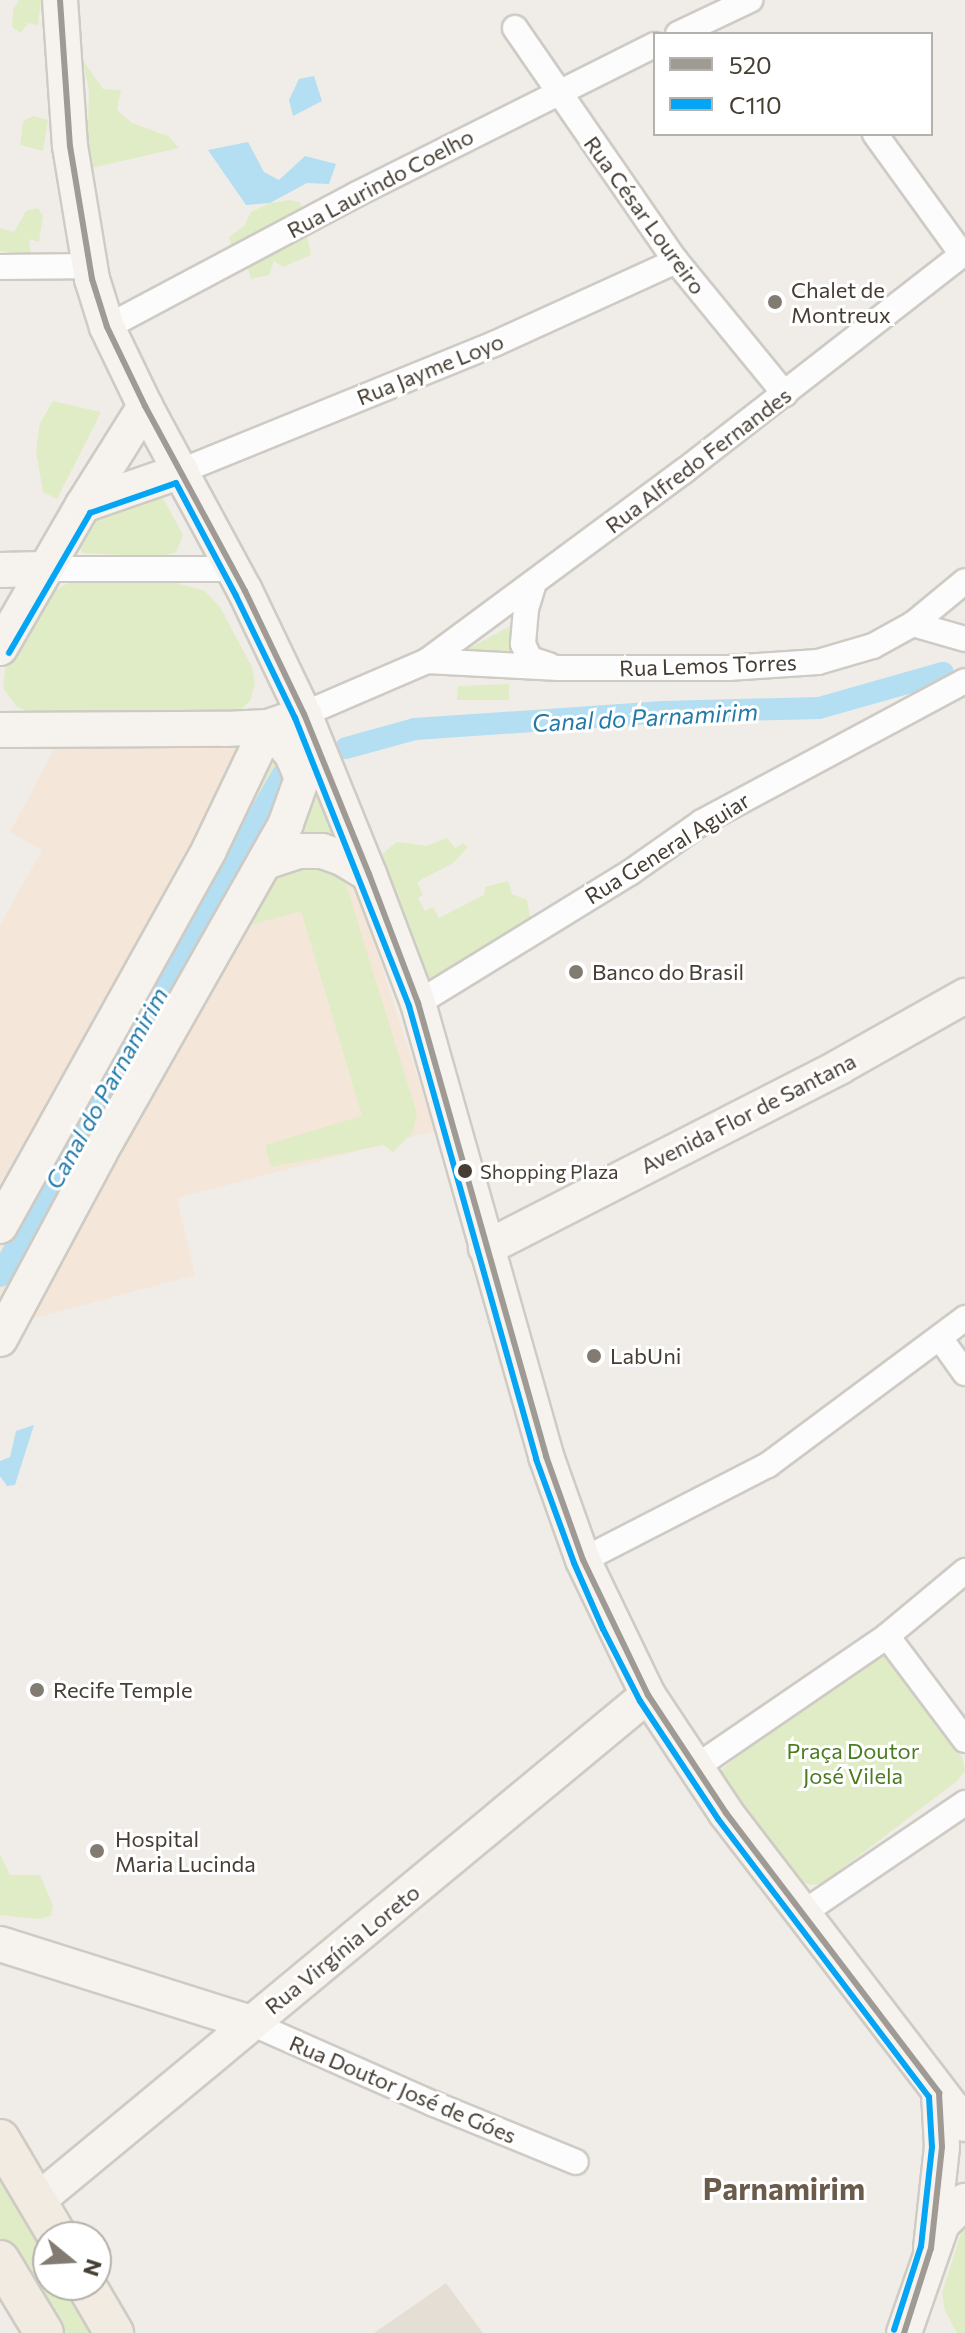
<!DOCTYPE html>
<html>
<head>
<meta charset="utf-8">
<style>
	body { margin:0 }
	#map { position:relative; width:965px; height:2333px; overflow:hidden; background:#f0ede8; font-family:Commissioner,sans-serif }
	div>[style] { position:absolute }
	[style*='--x'] { left:calc(var(--x)*1px); top:calc(var(--y)*1px); width:calc(var(--w)*1px); rotate:calc(var(--a)*1deg) }
	.residential>* { inset:0; background:#e5ded5 }
	.commercial>* { inset:0; background:#f4e7d9 }
	.green>* { inset:0; background:#e0ecc5 }
	.water>* { inset:0; background:#b4def2 }
	.canal>* { height:22px; margin:-11px; padding:0 11px; transform-origin:11px; border-radius:11px; background:#b4def2 }
	.roads { filter:drop-shadow(2px 0 #cecbc5) drop-shadow(-2px 0 #cecbc5) drop-shadow(0 2px #cecbc5) drop-shadow(0 -2px #cecbc5) }
	.street>* { height:24px; margin:-12px; padding:0 12px; transform-origin:12px; border-radius:12px; background:#fdfcfc }
	.secondary>* { height:34px; margin:-17px; padding:0 17px; transform-origin:17px; border-radius:17px; background:#f6f3ee }
	.primary>* { height:38px; margin:-19px; padding:0 19px; transform-origin:19px; border-radius:19px; background:#f1ebe2 }
	.bus-1>* { height:6px; margin:-3px; padding:0 3px; transform-origin:3px; border-radius:3px; background:#a09a95 }
	.bus-2>* { height:6px; margin:-3px; padding:0 3px; transform-origin:3px; border-radius:3px; background:#04a5f5 }
	.dots>* { width:22px; height:22px; translate:-50% -50%; box-sizing:border-box; border:4px solid #fff; border-radius:50% }
	span { translate:-50% -50%; white-space:nowrap; text-align:center; line-height:1.15; -webkit-text-stroke:6px #fff; paint-order:stroke }
	.bus-label { font-size:20px; color:#463d33 }
	.left { translate:0 -50%; text-align:left }
	.street-label { font-size:22px; color:#463d33 }
	.poi-label { font-size:22px; color:#463d33 }
	.park-label { font-size:22px; color:#4b7c22 }
	.water-label { font-size:24px; color:#237aa9; font-style:italic }
	.district-label { font-size:30px; color:#6a5b4a; font-weight:700 }
	.legend { position:absolute; left:653px; top:32px; width:280px; height:104px; box-sizing:border-box; background:#fff; border:2px solid #b5b1ad; margin:0; padding:10px 14px; list-style:none; font-size:24px; color:#463d33 }
	.legend li { display:flex; align-items:center; gap:16px; height:40px }
	.legend b { width:40px; border:2px solid #b5b1ad }
	.north { position:absolute; left:32px; top:2221px; width:80px; height:80px; box-sizing:border-box; background:#fff; border:2px solid #b5b1ad; border-radius:50%; rotate:108deg; font-size:22px; font-weight:700; line-height:32px; text-align:center; color:#463d33 }
	.north::after { content:''; display:block; margin:auto; width:28px; height:36px; background:#827b72; clip-path:polygon(50% 0,100% 100%,50% 72%,0 100%) }
</style>
</head>
<body>
<div id="map">
	<div class="residential">
		<div style="clip-path:polygon(446px 2283px,483px 2333px,374px 2333px)"></div>
	</div>
	<div class="commercial">
		<div style="clip-path:polygon(58px 742px,291px 747px,353px 877px,435px 1131px,177px 1198px,195px 1275px,17px 1323px,0 1355px,0 925px,42px 850px,10px 832px)"></div>
	</div>
	<div class="green">
		<div style="clip-path:polygon(19px 0,41px 0,38px 25px,28px 23px,21px 33px,12px 27px,13px 10px)"></div>
		<div style="clip-path:polygon(82px 59px,103px 89px,121px 90px,117px 110px,132px 123px,168px 136px,179px 148px,87px 169px,89px 89px)"></div>
		<div style="clip-path:polygon(33px 116px,48px 120px,43px 151px,20px 145px,23px 121px)"></div>
		<div style="clip-path:polygon(290px 200px,300px 202px,311px 255px,283px 267px,274px 261px,269px 275px,251px 279px,247px 266px,235px 266px,229px 237px,244px 226px,251px 212px,270px 203px)"></div>
		<div style="clip-path:polygon(38px 208px,43px 216px,39px 242px,29px 239px,31px 255px,0 251px,0 228px,14px 232px,26px 211px)"></div>
		<div style="clip-path:polygon(53px 401px,101px 412px,57px 499px,43px 492px,36px 451px,40px 423px)"></div>
		<div style="clip-path:polygon(157px 487px,183px 535px,176px 552px,162px 557px,82px 553px,79px 540px,87px 510px)"></div>
		<div style="clip-path:polygon(73px 580px,169px 581px,205px 591px,220px 607px,252px 667px,255px 684px,250px 701px,240px 710px,225px 714px,32px 713px,17px 707px,3px 688px,5px 669px,49px 594px)"></div>
		<div style="clip-path:polygon(510px 626px,518px 655px,455px 656px)"></div>
		<div style="clip-path:polygon(509px 684px,509px 700px,457px 700px,458px 686px)"></div>
		<div style="clip-path:polygon(273px 763px,287px 766px,277px 810px,255px 799px)"></div>
		<div style="clip-path:polygon(318px 778px,341px 841px,295px 833px)"></div>
		<div style="clip-path:polygon(447px 838px,455px 848px,463px 843px,468px 847px,453px 863px,417px 882px,423px 895px,418px 898px,425px 911px,433px 907px,439px 918px,484px 895px,485px 887px,508px 881px,512px 894px,527px 900px,531px 922px,433px 982px,418px 965px,379px 870px,382px 854px,397px 842px,427px 846px)"></div>
		<div style="clip-path:polygon(308px 861px,337px 873px,345px 881px,417px 1114px,412px 1133px,393px 1152px,383px 1145px,271px 1167px,265px 1145px,362px 1116px,301px 911px,239px 928px,275px 873px)"></div>
		<div style="clip-path:polygon(878px 1653px,886px 1657px,962px 1757px,965px 1771px,957px 1781px,822px 1884px,810px 1885px,800px 1881px,720px 1771px,763px 1734px)"></div>
		<div style="clip-path:polygon(0 1854px,10px 1875px,40px 1875px,53px 1906px,51px 1916px,38px 1919px,0 1915px)"></div>
		<div style="clip-path:polygon(0 2139px,48px 2237px,48px 2285px,86px 2285px,114px 2333px,44px 2333px,0 2260px)"></div>
		<div style="clip-path:polygon(965px 2221px,965px 2333px,957px 2333px,945px 2311px,942px 2293px)"></div>
	</div>
	<div class="water">
		<div style="clip-path:polygon(314px 76px,322px 101px,293px 116px,289px 100px,299px 79px)"></div>
		<div style="clip-path:polygon(248px 142px,264px 172px,279px 180px,305px 156px,336px 164px,329px 184px,307px 183px,270px 203px,246px 205px,208px 150px)"></div>
		<div style="clip-path:polygon(34px 1425px,15px 1485px,7px 1486px,0 1476px,0 1461px,10px 1457px,16px 1431px)"></div>
	</div>
	<div class="canal">
		<div style="--x:346;--y:748;--w:72;--a:-15.4"></div>
		<div style="--x:415;--y:729;--w:249;--a:-3.9"></div>
		<div style="--x:663;--y:712;--w:156;--a:-1.5"></div>
		<div style="--x:819;--y:708;--w:129;--a:-15.8"></div>
		<div style="--x:0;--y:1276;--w:307;--a:-61.2"></div>
		<div style="--x:148;--y:1007;--w:269;--a:-59.9"></div>
	</div>
	<div class="roads">
		<div class="street">
			<div style="--x:515;--y:28;--w:283;--a:55.4"></div>
			<div style="--x:676;--y:261;--w:172;--a:50.7"></div>
			<div style="--x:678;--y:34;--w:80;--a:-25.3"></div>
			<div style="--x:875;--y:134;--w:148;--a:54.1"></div>
			<div style="--x:0;--y:267;--w:89;--a:-0.6"></div>
			<div style="--x:107;--y:327;--w:283;--a:-28"></div>
			<div style="--x:357;--y:194;--w:333;--a:-26.6"></div>
			<div style="--x:181;--y:471;--w:338;--a:-22.1"></div>
			<div style="--x:494;--y:344;--w:200;--a:-24.5"></div>
			<div style="--x:46;--y:569;--w:188;--a:0"></div>
			<div style="--x:533;--y:586;--w:24;--a:107"></div>
			<div style="--x:526;--y:609;--w:35;--a:95"></div>
			<div style="--x:523;--y:644;--w:17;--a:65"></div>
			<div style="--x:530;--y:659;--w:20;--a:18"></div>
			<div style="--x:913;--y:624;--w:54;--a:16.1"></div>
			<div style="--x:427;--y:661;--w:132;--a:3"></div>
			<div style="--x:559;--y:668;--w:169;--a:0"></div>
			<div style="--x:728;--y:668;--w:90;--a:-3.8"></div>
			<div style="--x:818;--y:662;--w:57;--a:-16.2"></div>
			<div style="--x:873;--y:646;--w:46;--a:-28.8"></div>
			<div style="--x:913;--y:624;--w:67;--a:-39.6"></div>
			<div style="--x:304;--y:714;--w:134;--a:-23.3"></div>
			<div style="--x:427;--y:661;--w:320;--a:-36.5"></div>
			<div style="--x:684;--y:471;--w:356;--a:-37.9"></div>
			<div style="--x:418;--y:1003;--w:250;--a:-31.6"></div>
			<div style="--x:631;--y:872;--w:87;--a:-35.2"></div>
			<div style="--x:702;--y:822;--w:298;--a:-28.2"></div>
			<div style="--x:940;--y:1338;--w:43;--a:54.5"></div>
			<div style="--x:583;--y:1560;--w:208;--a:-27.2"></div>
			<div style="--x:768;--y:1465;--w:246;--a:-36.7"></div>
			<div style="--x:887;--y:1636;--w:130;--a:53.1"></div>
			<div style="--x:696;--y:1767;--w:232;--a:-34.4"></div>
			<div style="--x:887;--y:1636;--w:102;--a:-39.8"></div>
			<div style="--x:803;--y:1913;--w:196;--a:-34.2"></div>
			<div style="--x:251;--y:2023;--w:200;--a:23.9"></div>
			<div style="--x:434;--y:2104;--w:153;--a:22.2"></div>
		</div>
		<div class="secondary">
			<div style="--x:60;--y:0;--w:146;--a:86.1"></div>
			<div style="--x:70;--y:146;--w:135;--a:80.6"></div>
			<div style="--x:92;--y:279;--w:50;--a:72.6"></div>
			<div style="--x:107;--y:327;--w:88;--a:64.3"></div>
			<div style="--x:145;--y:406;--w:210;--a:61.6"></div>
			<div style="--x:245;--y:591;--w:136;--a:64.4"></div>
			<div style="--x:304;--y:714;--w:173;--a:67.9"></div>
			<div style="--x:369;--y:874;--w:138;--a:69.2"></div>
			<div style="--x:418;--y:1003;--w:471;--a:74.2"></div>
			<div style="--x:546;--y:1456;--w:110;--a:70.4"></div>
			<div style="--x:583;--y:1560;--w:150;--a:64.3"></div>
			<div style="--x:648;--y:1695;--w:141;--a:56.5"></div>
			<div style="--x:726;--y:1813;--w:392;--a:52.5"></div>
			<div style="--x:83;--y:505;--w:104;--a:-19.1"></div>
			<div style="--x:0;--y:570;--w:46;--a:-1.2"></div>
			<div style="--x:0;--y:648;--w:165;--a:-59.9"></div>
			<div style="--x:83;--y:505;--w:117;--a:-57.9"></div>
			<div style="--x:0;--y:730;--w:225;--a:-0.3"></div>
			<div style="--x:225;--y:729;--w:43;--a:-2.7"></div>
			<div style="--x:268;--y:727;--w:18;--a:-19"></div>
			<div style="--x:265;--y:862;--w:36;--a:-18"></div>
			<div style="--x:299;--y:851;--w:23;--a:0"></div>
			<div style="--x:322;--y:851;--w:21;--a:19"></div>
			<div style="--x:342;--y:858;--w:31;--a:31"></div>
			<div style="--x:0;--y:1226;--w:430;--a:-60.9"></div>
			<div style="--x:209;--y:850;--w:136;--a:-64.4"></div>
			<div style="--x:486;--y:1248;--w:397;--a:-27.1"></div>
			<div style="--x:839;--y:1067;--w:145;--a:-29.4"></div>
			<div style="--x:0;--y:1339;--w:210;--a:-61.8"></div>
			<div style="--x:99;--y:1154;--w:380;--a:-60.5"></div>
			<div style="--x:286;--y:823;--w:48;--a:-70.4"></div>
			<div style="--x:302;--y:778;--w:26;--a:-113"></div>
			<div style="--x:292;--y:754;--w:36;--a:-132"></div>
			<div style="--x:0;--y:1944;--w:263;--a:17.5"></div>
			<div style="--x:37;--y:2201;--w:793;--a:-39.63"></div>
			<div style="--x:931;--y:2248;--w:102;--a:-83.8"></div>
			<div style="--x:942;--y:2147;--w:54;--a:-93.2"></div>
			<div style="--x:904;--y:2333;--w:115;--a:-70.8"></div>
			<div style="--x:942;--y:2224;--w:33;--a:-45"></div>
		</div>
		<div class="primary">
			<div style="--x:0;--y:2139;--w:114;--a:59.4"></div>
			<div style="--x:0;--y:2260;--w:85;--a:58.9"></div>
			<div style="--x:86;--y:2285;--w:56;--a:59.7"></div>
		</div>
	</div>
	<div class="bus-1">
		<div style="--x:60;--y:0;--w:146;--a:86.1"></div>
		<div style="--x:70;--y:146;--w:135;--a:80.6"></div>
		<div style="--x:92;--y:279;--w:50;--a:72.6"></div>
		<div style="--x:107;--y:327;--w:88;--a:64.3"></div>
		<div style="--x:145;--y:406;--w:210;--a:61.6"></div>
		<div style="--x:245;--y:591;--w:136;--a:64.4"></div>
		<div style="--x:304;--y:714;--w:173;--a:67.9"></div>
		<div style="--x:369;--y:874;--w:138;--a:69.2"></div>
		<div style="--x:418;--y:1003;--w:471;--a:74.2"></div>
		<div style="--x:546;--y:1456;--w:110;--a:70.4"></div>
		<div style="--x:583;--y:1560;--w:150;--a:64.3"></div>
		<div style="--x:648;--y:1695;--w:141;--a:56.5"></div>
		<div style="--x:726;--y:1813;--w:352;--a:52.7"></div>
		<div style="--x:939;--y:2093;--w:54;--a:86.8"></div>
		<div style="--x:942;--y:2147;--w:102;--a:96.2"></div>
		<div style="--x:931;--y:2248;--w:89;--a:107.6"></div>
	</div>
	<div class="bus-2">
		<div style="--x:9;--y:653;--w:162;--a:-59.9"></div>
		<div style="--x:90;--y:513;--w:91;--a:-19.2"></div>
		<div style="--x:176;--y:483;--w:128;--a:62"></div>
		<div style="--x:236;--y:596;--w:136;--a:64.2"></div>
		<div style="--x:295;--y:718;--w:310;--a:68.4"></div>
		<div style="--x:409;--y:1006;--w:470;--a:74.3"></div>
		<div style="--x:536;--y:1459;--w:111;--a:69.9"></div>
		<div style="--x:574;--y:1563;--w:72;--a:66.3"></div>
		<div style="--x:603;--y:1629;--w:81;--a:62.8"></div>
		<div style="--x:640;--y:1701;--w:141;--a:56.5"></div>
		<div style="--x:718;--y:1819;--w:349;--a:52.8"></div>
		<div style="--x:929;--y:2097;--w:50;--a:86.6"></div>
		<div style="--x:932;--y:2147;--w:100;--a:96.3"></div>
		<div style="--x:921;--y:2246;--w:88;--a:107.8"></div>
	</div>
	<div class="dots">
		<div style="left:775px;top:302px;background:#827b72"></div>
		<div style="left:576px;top:972px;background:#827b72"></div>
		<div style="left:465px;top:1171px;background:#463d33"></div>
		<div style="left:594px;top:1356px;background:#827b72"></div>
		<div style="left:37px;top:1690px;background:#827b72"></div>
		<div style="left:97px;top:1851px;background:#827b72"></div>
	</div>
	<div class="bus-label">
		<span class="left" style="left:480px;top:1171px">Shopping Plaza</span>
	</div>
	<div class="street-label">
		<span style="left:380px;top:183px;rotate:-28deg">Rua Laurindo Coelho</span>
		<span style="left:645px;top:215px;rotate:54deg">Rua César Loureiro</span>
		<span style="left:430px;top:369px;rotate:-22deg">Rua Jayme Loyo</span>
		<span style="left:698px;top:460px;rotate:-37deg">Rua Alfredo Fernandes</span>
		<span style="left:708px;top:665px;rotate:-2deg">Rua Lemos Torres</span>
		<span style="left:667px;top:848px;rotate:-32deg">Rua General Aguiar</span>
		<span style="left:748px;top:1113px;rotate:-27deg">Avenida Flor de Santana</span>
		<span style="left:342px;top:1949px;rotate:-39deg">Rua Virgínia Loreto</span>
		<span style="left:403px;top:2089px;rotate:23deg">Rua Doutor José de Góes</span>
	</div>
	<div class="poi-label">
		<span class="left" style="left:791px;top:302px">Chalet de<br>Montreux</span>
		<span class="left" style="left:592px;top:972px">Banco do Brasil</span>
		<span class="left" style="left:610px;top:1356px">LabUni</span>
		<span class="left" style="left:53px;top:1690px">Recife Temple</span>
		<span class="left" style="left:115px;top:1851px">Hospital<br>Maria Lucinda</span>
	</div>
	<div class="park-label">
		<span style="left:853px;top:1763px">Praça Doutor<br>José Vilela</span>
	</div>
	<div class="water-label">
		<span style="left:645px;top:717px;rotate:-3deg">Canal do Parnamirim</span>
		<span style="left:106px;top:1088px;rotate:-61deg">Canal do Parnamirim</span>
	</div>
	<div class="district-label">
		<span style="left:784px;top:2188px">Parnamirim</span>
	</div>
	<ul class="legend">
	<li><b style="height:10px;background:#a09a95"></b>520</li>
	<li><b style="height:10px;background:#04a5f5"></b>C110</li>
	</ul>
	<div class="north">N</div>
</div>
</body>
</html>
